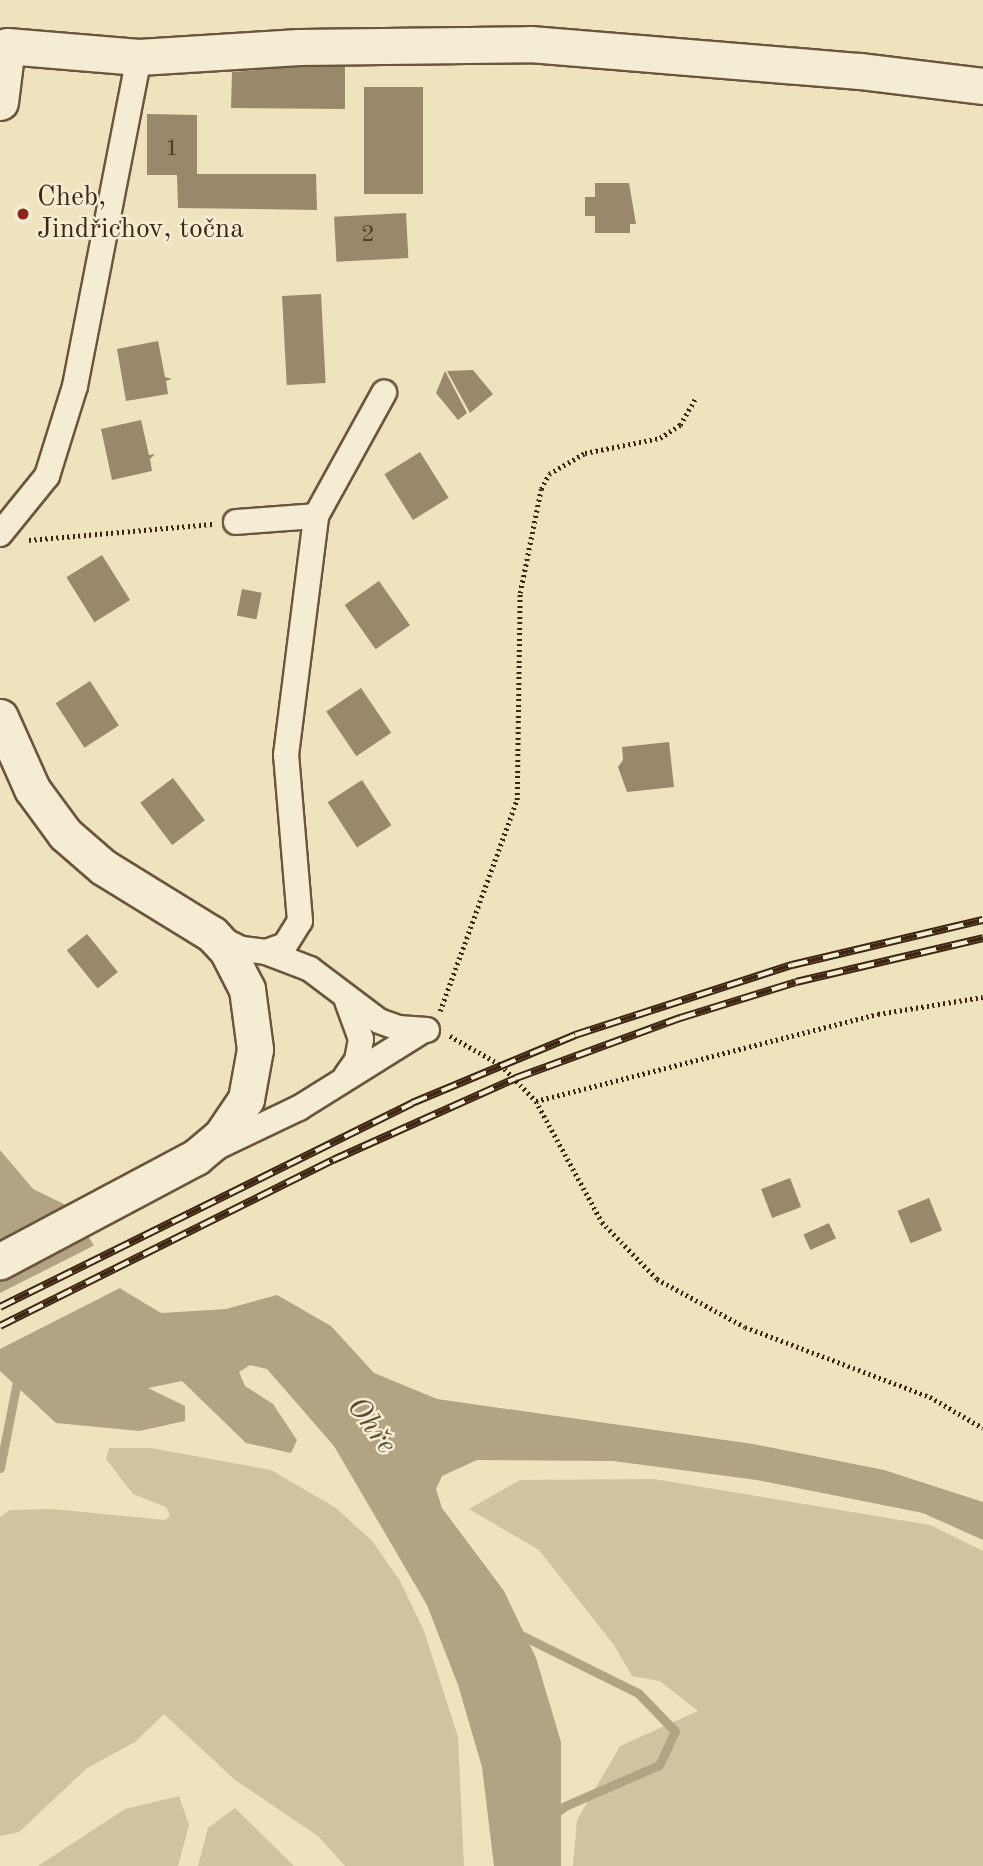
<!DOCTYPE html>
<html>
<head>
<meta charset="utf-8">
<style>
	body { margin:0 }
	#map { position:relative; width:983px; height:1866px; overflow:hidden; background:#eee3bc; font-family:"Old Standard TT",serif }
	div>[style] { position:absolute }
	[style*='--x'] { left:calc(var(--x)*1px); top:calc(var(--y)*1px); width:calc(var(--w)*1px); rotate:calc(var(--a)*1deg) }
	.green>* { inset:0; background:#d0c39f }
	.water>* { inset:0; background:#b2a383 }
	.pier>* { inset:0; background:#eee3bc }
	.stream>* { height:9px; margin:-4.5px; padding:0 4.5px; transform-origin:4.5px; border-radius:4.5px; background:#b2a383 }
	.building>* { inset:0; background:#9a886b; transform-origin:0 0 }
	.path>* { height:4.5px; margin-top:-2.25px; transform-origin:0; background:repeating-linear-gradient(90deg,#3f2613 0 2px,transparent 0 5.5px) }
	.roads { filter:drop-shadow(2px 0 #6b553d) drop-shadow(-2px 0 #6b553d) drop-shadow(0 2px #6b553d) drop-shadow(0 -2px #6b553d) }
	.street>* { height:24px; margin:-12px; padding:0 12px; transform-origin:12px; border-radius:12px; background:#f4edd3 }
	.secondary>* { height:35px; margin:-17.5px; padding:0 17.5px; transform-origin:17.5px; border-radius:17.5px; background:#f4edd3 }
	.rail>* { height:8px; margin-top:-4px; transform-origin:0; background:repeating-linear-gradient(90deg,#f4edd3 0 16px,#3f2613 0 32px); box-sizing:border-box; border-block:2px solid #3f2613 }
	.dots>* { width:19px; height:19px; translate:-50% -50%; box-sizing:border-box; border:4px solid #f4edd3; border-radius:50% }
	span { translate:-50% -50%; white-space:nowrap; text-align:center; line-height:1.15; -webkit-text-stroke:5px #f4edd3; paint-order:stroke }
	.number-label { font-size:24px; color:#563e29 }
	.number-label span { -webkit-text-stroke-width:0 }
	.poi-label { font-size:28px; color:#3f2613 }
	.left { translate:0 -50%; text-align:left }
	.water-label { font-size:30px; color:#624c35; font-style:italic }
</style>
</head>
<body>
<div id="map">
	<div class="green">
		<div style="clip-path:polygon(109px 1448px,151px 1448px,271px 1470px,336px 1508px,373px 1542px,400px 1581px,424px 1631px,458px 1737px,464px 1866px,345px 1866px,318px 1836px,235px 1780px,164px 1714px,135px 1742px,87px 1768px,19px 1832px,0 1836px,0 1517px,10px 1510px,52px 1509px,165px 1520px,170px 1515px,166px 1507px,133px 1494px,106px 1459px)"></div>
		<div style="clip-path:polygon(654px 1479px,930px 1525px,983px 1551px,983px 1866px,573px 1866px,577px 1820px,620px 1746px,698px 1711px,660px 1681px,632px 1676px,614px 1645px,539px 1550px,469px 1509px,520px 1480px)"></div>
		<div style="clip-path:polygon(179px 1796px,189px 1825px,178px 1866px,38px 1866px,125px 1809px)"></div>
		<div style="clip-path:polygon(235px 1808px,294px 1866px,198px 1866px,208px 1828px)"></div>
	</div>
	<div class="water">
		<div style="clip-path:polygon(0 1150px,33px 1189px,70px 1207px,121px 1289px,161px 1313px,226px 1309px,277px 1295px,331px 1326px,374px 1373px,437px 1399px,753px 1444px,884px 1470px,983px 1502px,983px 1540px,923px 1513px,757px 1480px,613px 1461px,477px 1460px,442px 1476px,436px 1489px,442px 1508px,504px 1591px,536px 1658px,561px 1742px,561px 1866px,494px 1866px,482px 1767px,458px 1685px,427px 1605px,334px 1446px,267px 1369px,250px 1365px,239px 1372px,245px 1386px,273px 1404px,297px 1440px,291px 1453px,246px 1443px,182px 1381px,148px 1388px,185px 1406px,185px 1421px,139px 1431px,56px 1423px,0 1371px)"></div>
	</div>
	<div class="pier">
		<div style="clip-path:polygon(97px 1244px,124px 1286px,0 1349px,0 1293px)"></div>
	</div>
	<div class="stream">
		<div style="--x:0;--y:1468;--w:94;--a:-78.9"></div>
		<div style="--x:517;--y:1633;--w:135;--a:26.4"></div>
		<div style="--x:638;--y:1693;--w:53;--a:45.8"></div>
		<div style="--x:675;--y:1731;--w:38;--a:115"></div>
		<div style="--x:659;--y:1765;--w:103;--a:156.4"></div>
		<div style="--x:565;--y:1806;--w:15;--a:143"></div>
	</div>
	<div class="building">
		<div style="clip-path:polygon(345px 63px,345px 109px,231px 108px,232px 72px)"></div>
		<div style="left:423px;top:87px;width:107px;height:59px;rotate:90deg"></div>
		<div style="clip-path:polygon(147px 114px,197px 115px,197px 174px,316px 174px,317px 210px,178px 208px,177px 175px,147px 175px)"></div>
		<div style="clip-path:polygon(595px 183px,629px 183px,636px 224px,630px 224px,630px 233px,595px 233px,595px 216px,585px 216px,585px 197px,595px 197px)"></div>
		<div style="left:406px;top:213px;width:45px;height:72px;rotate:87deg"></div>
		<div style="left:321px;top:294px;width:89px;height:39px;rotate:87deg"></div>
		<div style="clip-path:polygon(158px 341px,165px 377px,172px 379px,166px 381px,168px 394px,126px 401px,117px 349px)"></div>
		<div style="clip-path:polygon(473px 370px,493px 394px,470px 413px,447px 371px)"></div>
		<div style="clip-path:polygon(445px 371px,467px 413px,458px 420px,436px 393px)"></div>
		<div style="clip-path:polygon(141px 420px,149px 455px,155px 454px,150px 459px,152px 471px,112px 480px,101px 429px)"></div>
		<div style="left:420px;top:452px;width:54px;height:42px;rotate:58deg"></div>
		<div style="left:102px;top:555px;width:53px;height:42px;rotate:58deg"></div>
		<div style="left:379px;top:581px;width:54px;height:42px;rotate:55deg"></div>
		<div style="left:242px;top:589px;width:20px;height:27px;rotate:11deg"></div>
		<div style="left:90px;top:681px;width:53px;height:41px;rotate:57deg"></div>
		<div style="left:361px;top:688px;width:54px;height:42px;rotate:56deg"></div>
		<div style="clip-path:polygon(669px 742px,674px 787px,627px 792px,618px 767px,623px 760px,622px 747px)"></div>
		<div style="left:173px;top:778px;width:53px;height:41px;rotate:53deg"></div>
		<div style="left:362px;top:780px;width:54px;height:41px;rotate:57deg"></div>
		<div style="left:87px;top:934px;width:49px;height:26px;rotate:51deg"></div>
		<div style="left:790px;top:1178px;width:31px;height:31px;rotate:69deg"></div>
		<div style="left:929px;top:1198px;width:35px;height:34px;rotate:68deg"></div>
		<div style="left:829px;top:1223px;width:17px;height:28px;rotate:66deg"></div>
	</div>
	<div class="path">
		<div style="--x:29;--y:540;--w:184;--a:-5"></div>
		<div style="--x:440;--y:1011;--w:225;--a:-70"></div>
		<div style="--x:517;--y:800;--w:207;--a:-89.2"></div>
		<div style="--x:520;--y:593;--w:106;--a:-78.6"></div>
		<div style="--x:541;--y:489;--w:17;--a:-62"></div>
		<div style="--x:549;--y:474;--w:42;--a:-30.3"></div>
		<div style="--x:585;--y:453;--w:76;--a:-11.3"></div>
		<div style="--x:660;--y:438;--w:24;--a:-33"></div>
		<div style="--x:680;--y:425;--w:32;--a:-60"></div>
		<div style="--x:450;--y:1036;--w:59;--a:29.6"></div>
		<div style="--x:501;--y:1065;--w:50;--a:45.8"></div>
		<div style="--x:536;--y:1101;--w:138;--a:61.4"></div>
		<div style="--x:602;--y:1222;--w:79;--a:46"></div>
		<div style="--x:657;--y:1279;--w:100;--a:28.6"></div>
		<div style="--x:745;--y:1327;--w:198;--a:20.7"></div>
		<div style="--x:930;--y:1397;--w:61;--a:30.3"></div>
		<div style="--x:536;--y:1101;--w:353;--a:-14.3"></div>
		<div style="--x:878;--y:1014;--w:106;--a:-9.2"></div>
	</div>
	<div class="roads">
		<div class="street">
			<div style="--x:236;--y:522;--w:80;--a:-4.3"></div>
			<div style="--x:0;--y:534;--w:75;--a:-51"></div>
			<div style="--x:47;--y:476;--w:94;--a:-72.7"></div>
			<div style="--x:75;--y:386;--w:335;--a:-79"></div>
			<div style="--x:219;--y:938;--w:25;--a:26"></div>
			<div style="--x:242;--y:949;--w:24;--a:7"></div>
			<div style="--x:266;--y:952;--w:20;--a:-20"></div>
			<div style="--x:285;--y:945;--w:28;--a:-58"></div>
			<div style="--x:300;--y:921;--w:167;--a:-94.8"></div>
			<div style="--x:286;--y:755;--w:241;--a:-82.8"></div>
			<div style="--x:316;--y:516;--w:141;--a:-61.1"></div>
			<div style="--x:266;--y:952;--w:47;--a:21.1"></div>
			<div style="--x:310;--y:969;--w:86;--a:37"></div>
			<div style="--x:379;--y:1021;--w:20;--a:20"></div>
			<div style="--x:398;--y:1028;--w:29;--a:4"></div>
			<div style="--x:346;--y:1076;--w:19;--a:-55"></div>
			<div style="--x:357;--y:1060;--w:21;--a:-79"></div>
			<div style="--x:361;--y:1039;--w:40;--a:-110.2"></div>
			<div style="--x:213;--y:1149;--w:95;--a:-25.5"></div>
			<div style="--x:299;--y:1108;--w:145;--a:-32"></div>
		</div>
		<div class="secondary">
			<div style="--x:0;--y:102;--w:56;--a:-82.9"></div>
			<div style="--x:7;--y:46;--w:132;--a:4.8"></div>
			<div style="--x:139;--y:57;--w:160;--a:-3.6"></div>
			<div style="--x:299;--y:47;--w:231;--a:-0.7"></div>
			<div style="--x:530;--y:44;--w:331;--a:4.7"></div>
			<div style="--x:860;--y:71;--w:124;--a:7"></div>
			<div style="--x:0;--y:717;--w:79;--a:66"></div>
			<div style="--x:32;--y:789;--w:56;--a:53.7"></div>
			<div style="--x:65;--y:834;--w:50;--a:41"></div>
			<div style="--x:103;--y:867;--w:128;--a:31.6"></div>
			<div style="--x:212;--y:934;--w:22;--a:47"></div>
			<div style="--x:227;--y:950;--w:44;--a:62.9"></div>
			<div style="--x:247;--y:989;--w:61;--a:82.4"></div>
			<div style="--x:255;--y:1049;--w:51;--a:100.2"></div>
			<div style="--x:246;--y:1099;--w:45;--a:124"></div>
			<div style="--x:221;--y:1136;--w:33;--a:140"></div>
			<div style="--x:196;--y:1157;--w:222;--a:152"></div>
		</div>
	</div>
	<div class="rail">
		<div style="--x:0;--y:1307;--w:460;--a:-26.3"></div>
		<div style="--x:412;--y:1103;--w:177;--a:-22.6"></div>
		<div style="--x:575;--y:1035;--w:228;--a:-17.9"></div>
		<div style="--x:792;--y:965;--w:196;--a:-13.3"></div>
		<div style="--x:0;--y:1326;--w:372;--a:-26.5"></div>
		<div style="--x:333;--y:1160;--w:201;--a:-24.1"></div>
		<div style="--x:516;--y:1078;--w:175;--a:-20.1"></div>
		<div style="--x:680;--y:1018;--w:121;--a:-17.2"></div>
		<div style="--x:796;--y:982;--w:192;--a:-13.2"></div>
	</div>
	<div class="dots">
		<div style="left:23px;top:214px;background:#8f2418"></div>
	</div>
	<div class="number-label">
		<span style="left:172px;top:150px">1</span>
		<span style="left:368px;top:236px">2</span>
	</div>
	<div class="poi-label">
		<span class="left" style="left:37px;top:214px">Cheb,<br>Jindřichov, točna</span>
	</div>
	<div class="water-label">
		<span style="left:371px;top:1426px;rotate:54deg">Ohře</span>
	</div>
</div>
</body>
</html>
